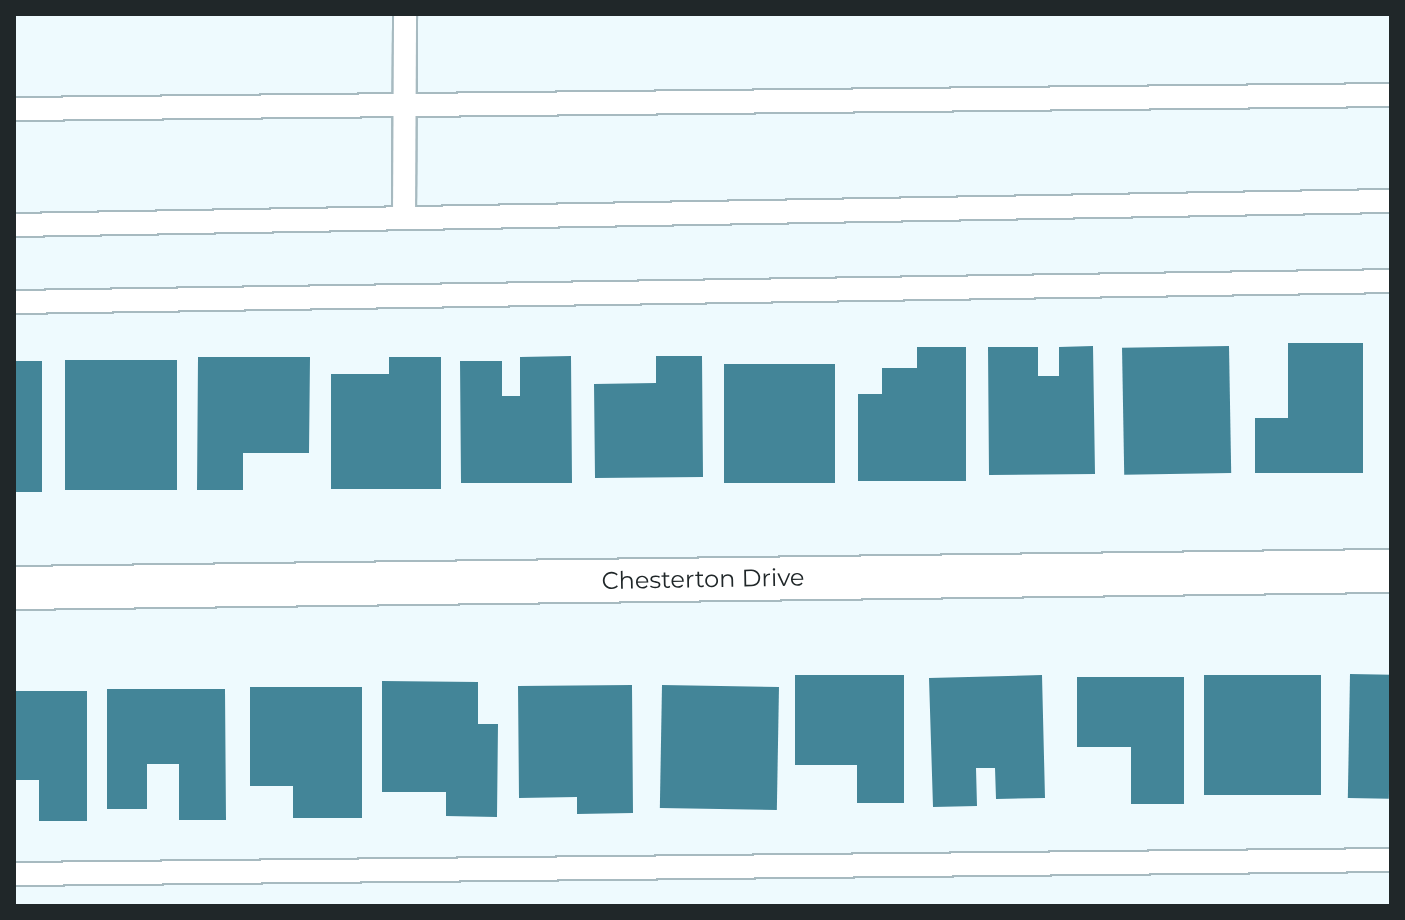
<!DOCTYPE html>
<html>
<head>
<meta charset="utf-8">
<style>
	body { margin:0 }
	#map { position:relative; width:1405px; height:920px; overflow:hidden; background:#eefafe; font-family:Montserrat,sans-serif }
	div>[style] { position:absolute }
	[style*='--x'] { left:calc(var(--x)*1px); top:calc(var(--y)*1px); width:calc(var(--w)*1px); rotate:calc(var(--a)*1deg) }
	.building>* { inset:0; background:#438598; transform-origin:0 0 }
	.roads { filter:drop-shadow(2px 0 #a7bac0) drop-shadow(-2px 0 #a7bac0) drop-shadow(0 2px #a7bac0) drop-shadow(0 -2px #a7bac0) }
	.lane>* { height:22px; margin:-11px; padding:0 11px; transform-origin:11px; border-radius:11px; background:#fff }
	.street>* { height:42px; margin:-21px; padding:0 21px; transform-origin:21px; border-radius:21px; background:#fff }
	span { translate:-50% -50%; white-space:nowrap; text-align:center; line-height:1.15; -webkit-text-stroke:8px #fff; paint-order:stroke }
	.street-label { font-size:24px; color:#202729 }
	.frame { position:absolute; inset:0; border:16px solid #202729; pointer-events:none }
</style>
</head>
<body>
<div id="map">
	<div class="building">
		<div style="clip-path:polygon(1288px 343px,1363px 343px,1363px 473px,1255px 473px,1255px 418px,1288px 418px)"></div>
		<div style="clip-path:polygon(1093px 346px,1095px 474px,989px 475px,988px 347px,1038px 347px,1038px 376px,1059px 376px,1059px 347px)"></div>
		<div style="left:1229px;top:346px;width:127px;height:107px;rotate:89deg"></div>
		<div style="clip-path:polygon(917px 347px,966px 347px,966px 481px,858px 481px,858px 394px,882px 394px,882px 368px,917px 368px)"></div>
		<div style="clip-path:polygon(571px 356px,572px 483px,461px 483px,460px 361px,502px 361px,502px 396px,520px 396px,520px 357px)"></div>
		<div style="clip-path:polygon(656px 356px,702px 356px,703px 477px,595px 478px,594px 384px,656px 383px)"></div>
		<div style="clip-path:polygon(198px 357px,310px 357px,309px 453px,243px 453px,243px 490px,197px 490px)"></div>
		<div style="clip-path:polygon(389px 357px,441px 357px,441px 489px,331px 489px,331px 374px,389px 374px)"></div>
		<div style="left:65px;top:360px;width:112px;height:130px"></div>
		<div style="left:14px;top:361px;width:28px;height:131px"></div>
		<div style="left:724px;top:364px;width:111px;height:119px"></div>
		<div style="left:1350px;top:674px;width:41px;height:124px;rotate:1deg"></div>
		<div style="clip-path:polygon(795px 675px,904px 675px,904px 803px,857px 803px,857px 765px,795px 765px)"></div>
		<div style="clip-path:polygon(1042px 675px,1045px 798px,996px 799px,995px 768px,976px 768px,977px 806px,933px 807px,929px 678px)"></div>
		<div style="left:1204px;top:675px;width:117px;height:120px"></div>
		<div style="clip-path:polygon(1077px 677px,1184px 677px,1184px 804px,1131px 804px,1131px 747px,1077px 747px)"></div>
		<div style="clip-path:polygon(382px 681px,478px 682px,478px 724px,498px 724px,497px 817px,446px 816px,446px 792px,382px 792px)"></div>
		<div style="clip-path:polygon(632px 685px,633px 813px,577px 814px,577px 797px,519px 798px,518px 686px)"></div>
		<div style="left:662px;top:685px;width:117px;height:123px;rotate:1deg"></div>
		<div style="clip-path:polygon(250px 687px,362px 687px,362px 818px,293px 818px,293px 786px,250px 786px)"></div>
		<div style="clip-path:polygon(107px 689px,225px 689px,226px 820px,179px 820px,179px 764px,147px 764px,147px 809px,107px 809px)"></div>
		<div style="clip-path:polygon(14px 691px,87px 691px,87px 821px,39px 821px,39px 780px,14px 780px)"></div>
	</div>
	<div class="roads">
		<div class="lane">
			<div style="--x:14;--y:109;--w:1377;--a:-0.58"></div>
			<div style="--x:404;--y:216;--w:202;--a:-89.7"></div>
			<div style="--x:14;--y:225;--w:1377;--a:-1"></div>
			<div style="--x:14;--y:302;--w:1377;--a:-0.87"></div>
			<div style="--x:14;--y:874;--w:1377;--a:-0.58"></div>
		</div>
		<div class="street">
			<div style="--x:14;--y:588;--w:1377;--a:-0.71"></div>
		</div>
	</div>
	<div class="street-label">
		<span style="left:703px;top:579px;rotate:-1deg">Chesterton Drive</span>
	</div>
	<div class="frame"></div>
</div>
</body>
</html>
